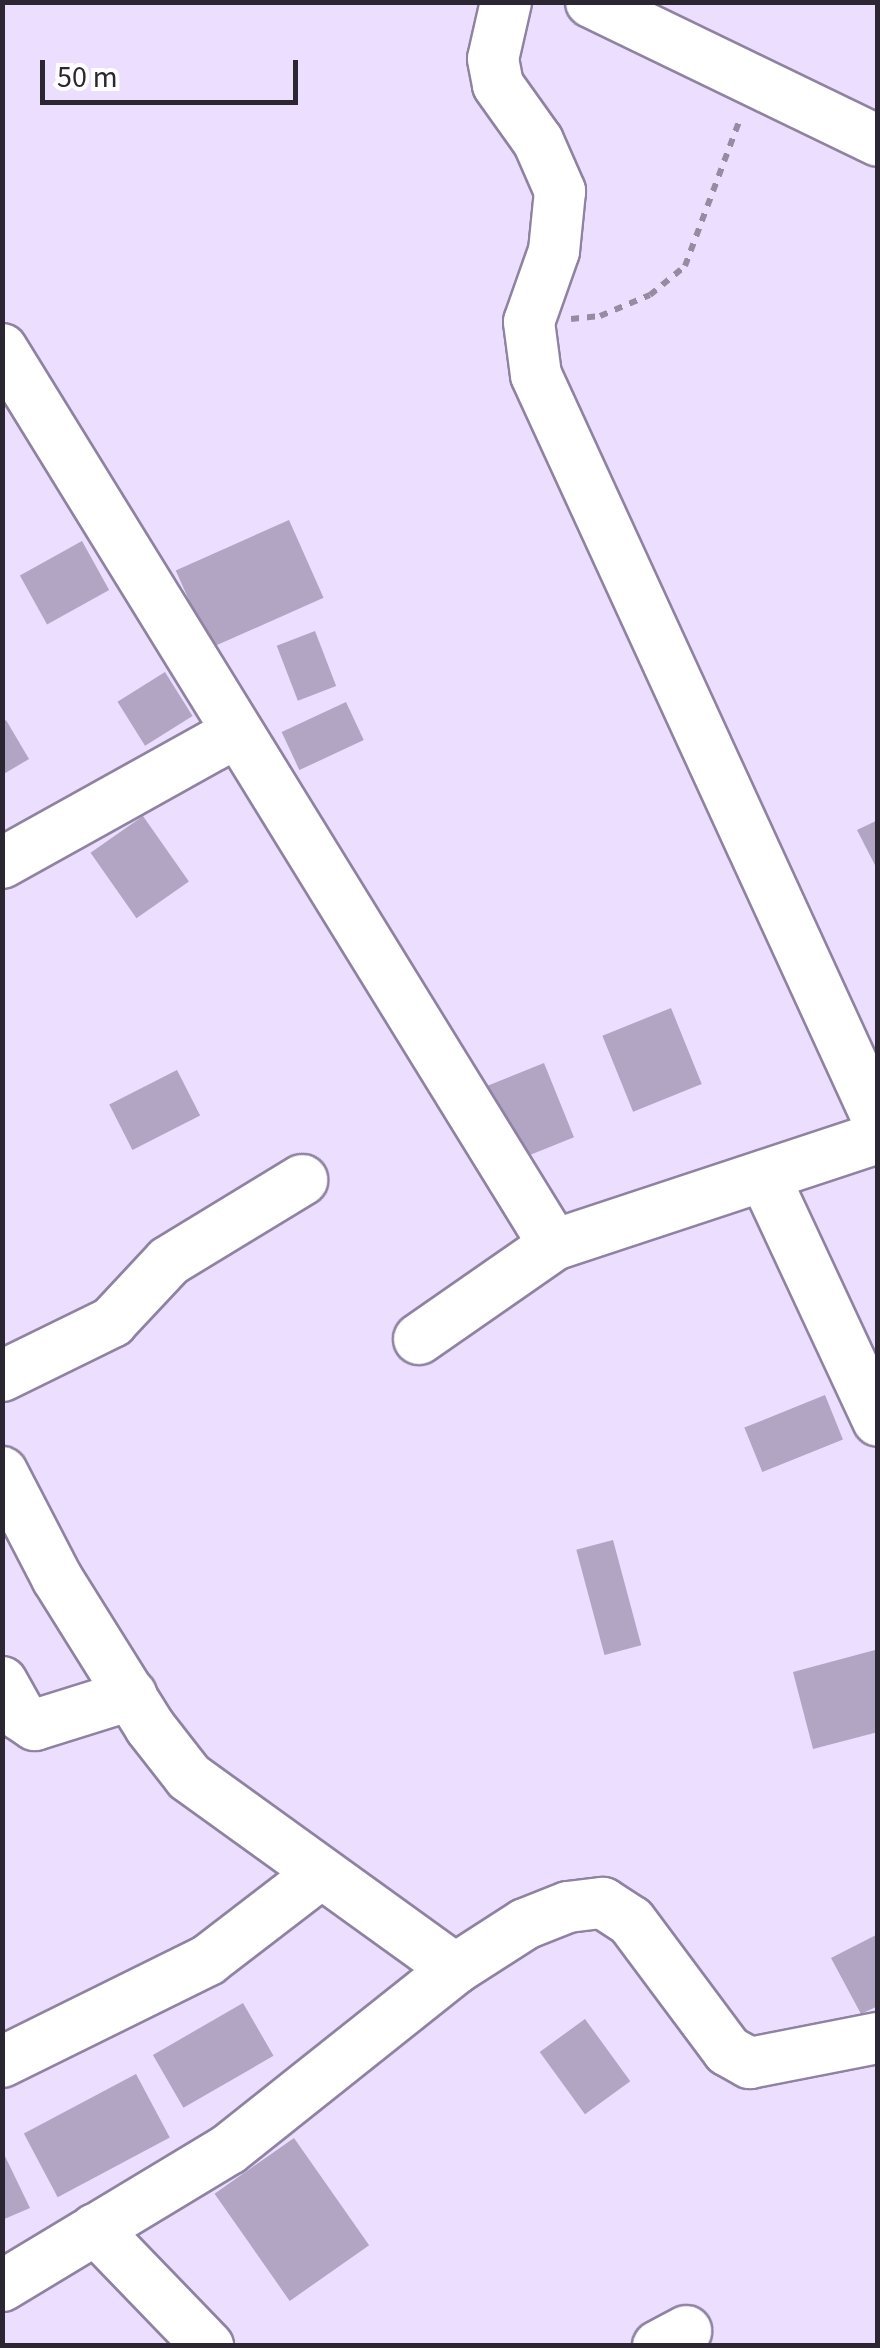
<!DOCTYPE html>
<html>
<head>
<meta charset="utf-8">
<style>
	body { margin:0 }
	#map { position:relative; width:880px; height:2348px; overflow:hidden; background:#ebdefe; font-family:"Source Sans 3",sans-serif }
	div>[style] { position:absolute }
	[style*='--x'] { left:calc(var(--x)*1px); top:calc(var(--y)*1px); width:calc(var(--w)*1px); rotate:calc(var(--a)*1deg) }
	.building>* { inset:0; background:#b1a5c3; transform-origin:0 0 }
	.path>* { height:6px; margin-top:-3px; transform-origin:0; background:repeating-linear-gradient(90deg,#958ca3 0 8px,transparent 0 16px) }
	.roads { filter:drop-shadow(2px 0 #8f83a1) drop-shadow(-2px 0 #8f83a1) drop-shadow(0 2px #8f83a1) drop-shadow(0 -2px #8f83a1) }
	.minor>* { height:50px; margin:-25px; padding:0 25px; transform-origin:25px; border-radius:25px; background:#fff }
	span { translate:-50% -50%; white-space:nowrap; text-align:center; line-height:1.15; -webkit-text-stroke:8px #fff; paint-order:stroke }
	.frame { position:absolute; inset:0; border:5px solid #2b2632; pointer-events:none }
	.scale { position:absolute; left:40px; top:60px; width:258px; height:45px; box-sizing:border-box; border:5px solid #2b2632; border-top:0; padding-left:12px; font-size:30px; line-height:35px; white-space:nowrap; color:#2b2632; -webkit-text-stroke:8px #fff; paint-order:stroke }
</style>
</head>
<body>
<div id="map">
	<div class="building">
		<div style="left:289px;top:520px;width:85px;height:124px;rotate:66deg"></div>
		<div style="left:82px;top:541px;width:56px;height:71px;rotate:61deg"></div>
		<div style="left:315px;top:631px;width:59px;height:41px;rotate:69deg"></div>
		<div style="left:165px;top:672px;width:52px;height:56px;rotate:58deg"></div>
		<div style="left:346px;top:702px;width:42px;height:71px;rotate:65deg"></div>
		<div style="clip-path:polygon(6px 720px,29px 759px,2px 775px,2px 723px)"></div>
		<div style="left:143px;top:816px;width:80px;height:64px;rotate:55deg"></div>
		<div style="clip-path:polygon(878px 820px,878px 871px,857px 830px)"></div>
		<div style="left:671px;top:1008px;width:82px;height:74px;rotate:68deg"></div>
		<div style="left:544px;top:1063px;width:80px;height:67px;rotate:68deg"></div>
		<div style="left:177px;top:1070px;width:51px;height:76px;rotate:63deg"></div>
		<div style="left:825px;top:1395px;width:48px;height:87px;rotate:68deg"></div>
		<div style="left:613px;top:1540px;width:109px;height:38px;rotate:75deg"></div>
		<div style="clip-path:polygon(875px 1650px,878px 1732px,813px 1749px,793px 1672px)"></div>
		<div style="clip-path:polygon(878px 1934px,878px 2006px,861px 2014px,831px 1958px)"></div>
		<div style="left:243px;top:2003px;width:61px;height:104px;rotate:60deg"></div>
		<div style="left:585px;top:2019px;width:77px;height:56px;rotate:54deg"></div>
		<div style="left:136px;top:2074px;width:72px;height:127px;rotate:62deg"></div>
		<div style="left:294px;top:2138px;width:131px;height:97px;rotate:55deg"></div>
		<div style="clip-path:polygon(2px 2150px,30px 2208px,2px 2220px)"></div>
	</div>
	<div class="path">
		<div style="--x:571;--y:319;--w:29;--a:-6"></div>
		<div style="--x:600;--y:316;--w:54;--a:-22.8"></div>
		<div style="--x:650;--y:295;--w:45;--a:-39.6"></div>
		<div style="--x:685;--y:266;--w:157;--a:-69.5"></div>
	</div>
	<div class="roads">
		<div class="minor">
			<div style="--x:506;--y:2;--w:58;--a:102.8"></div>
			<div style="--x:493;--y:59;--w:26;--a:79"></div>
			<div style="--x:498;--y:85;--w:69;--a:54.5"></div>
			<div style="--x:538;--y:141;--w:55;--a:66.3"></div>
			<div style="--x:560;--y:191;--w:60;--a:95.7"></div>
			<div style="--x:554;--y:251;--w:75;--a:109.4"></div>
			<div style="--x:529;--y:322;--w:53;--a:82.5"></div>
			<div style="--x:536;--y:375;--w:820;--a:65.34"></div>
			<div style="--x:591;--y:2;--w:319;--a:25.8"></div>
			<div style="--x:2;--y:349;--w:1052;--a:58.36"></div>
			<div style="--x:2;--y:863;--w:268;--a:-29.1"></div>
			<div style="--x:764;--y:1176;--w:270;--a:65"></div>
			<div style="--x:419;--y:1339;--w:165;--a:-34.8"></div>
			<div style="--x:554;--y:1245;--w:341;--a:-18.3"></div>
			<div style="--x:2;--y:1376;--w:123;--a:-26.1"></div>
			<div style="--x:112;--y:1322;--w:83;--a:-46.9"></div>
			<div style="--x:169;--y:1261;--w:156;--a:-31.3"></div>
			<div style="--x:2;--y:1472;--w:119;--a:62.6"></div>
			<div style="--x:57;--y:1578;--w:176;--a:58"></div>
			<div style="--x:150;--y:1727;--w:63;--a:52"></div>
			<div style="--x:189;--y:1777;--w:328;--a:35.8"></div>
			<div style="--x:2;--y:1682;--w:38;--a:61"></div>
			<div style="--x:20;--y:1715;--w:18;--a:34"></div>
			<div style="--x:35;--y:1725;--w:101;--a:-17.4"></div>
			<div style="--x:2;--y:2062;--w:230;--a:-26.3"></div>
			<div style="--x:208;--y:1960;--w:141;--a:-37.5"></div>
			<div style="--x:95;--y:2229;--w:163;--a:46"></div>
			<div style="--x:2;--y:2286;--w:265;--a:-31.1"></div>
			<div style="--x:229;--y:2149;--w:289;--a:-38.5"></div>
			<div style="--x:455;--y:1969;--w:83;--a:-32.7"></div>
			<div style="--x:525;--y:1924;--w:46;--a:-21.6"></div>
			<div style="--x:568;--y:1907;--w:35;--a:-7"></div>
			<div style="--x:603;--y:1903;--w:33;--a:33"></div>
			<div style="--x:631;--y:1921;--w:162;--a:53.3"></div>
			<div style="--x:728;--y:2051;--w:25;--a:29"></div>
			<div style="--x:750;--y:2063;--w:130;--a:-11.1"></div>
			<div style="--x:658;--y:2346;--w:32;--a:-28"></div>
		</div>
	</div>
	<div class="frame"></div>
	<div class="scale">50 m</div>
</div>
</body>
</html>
